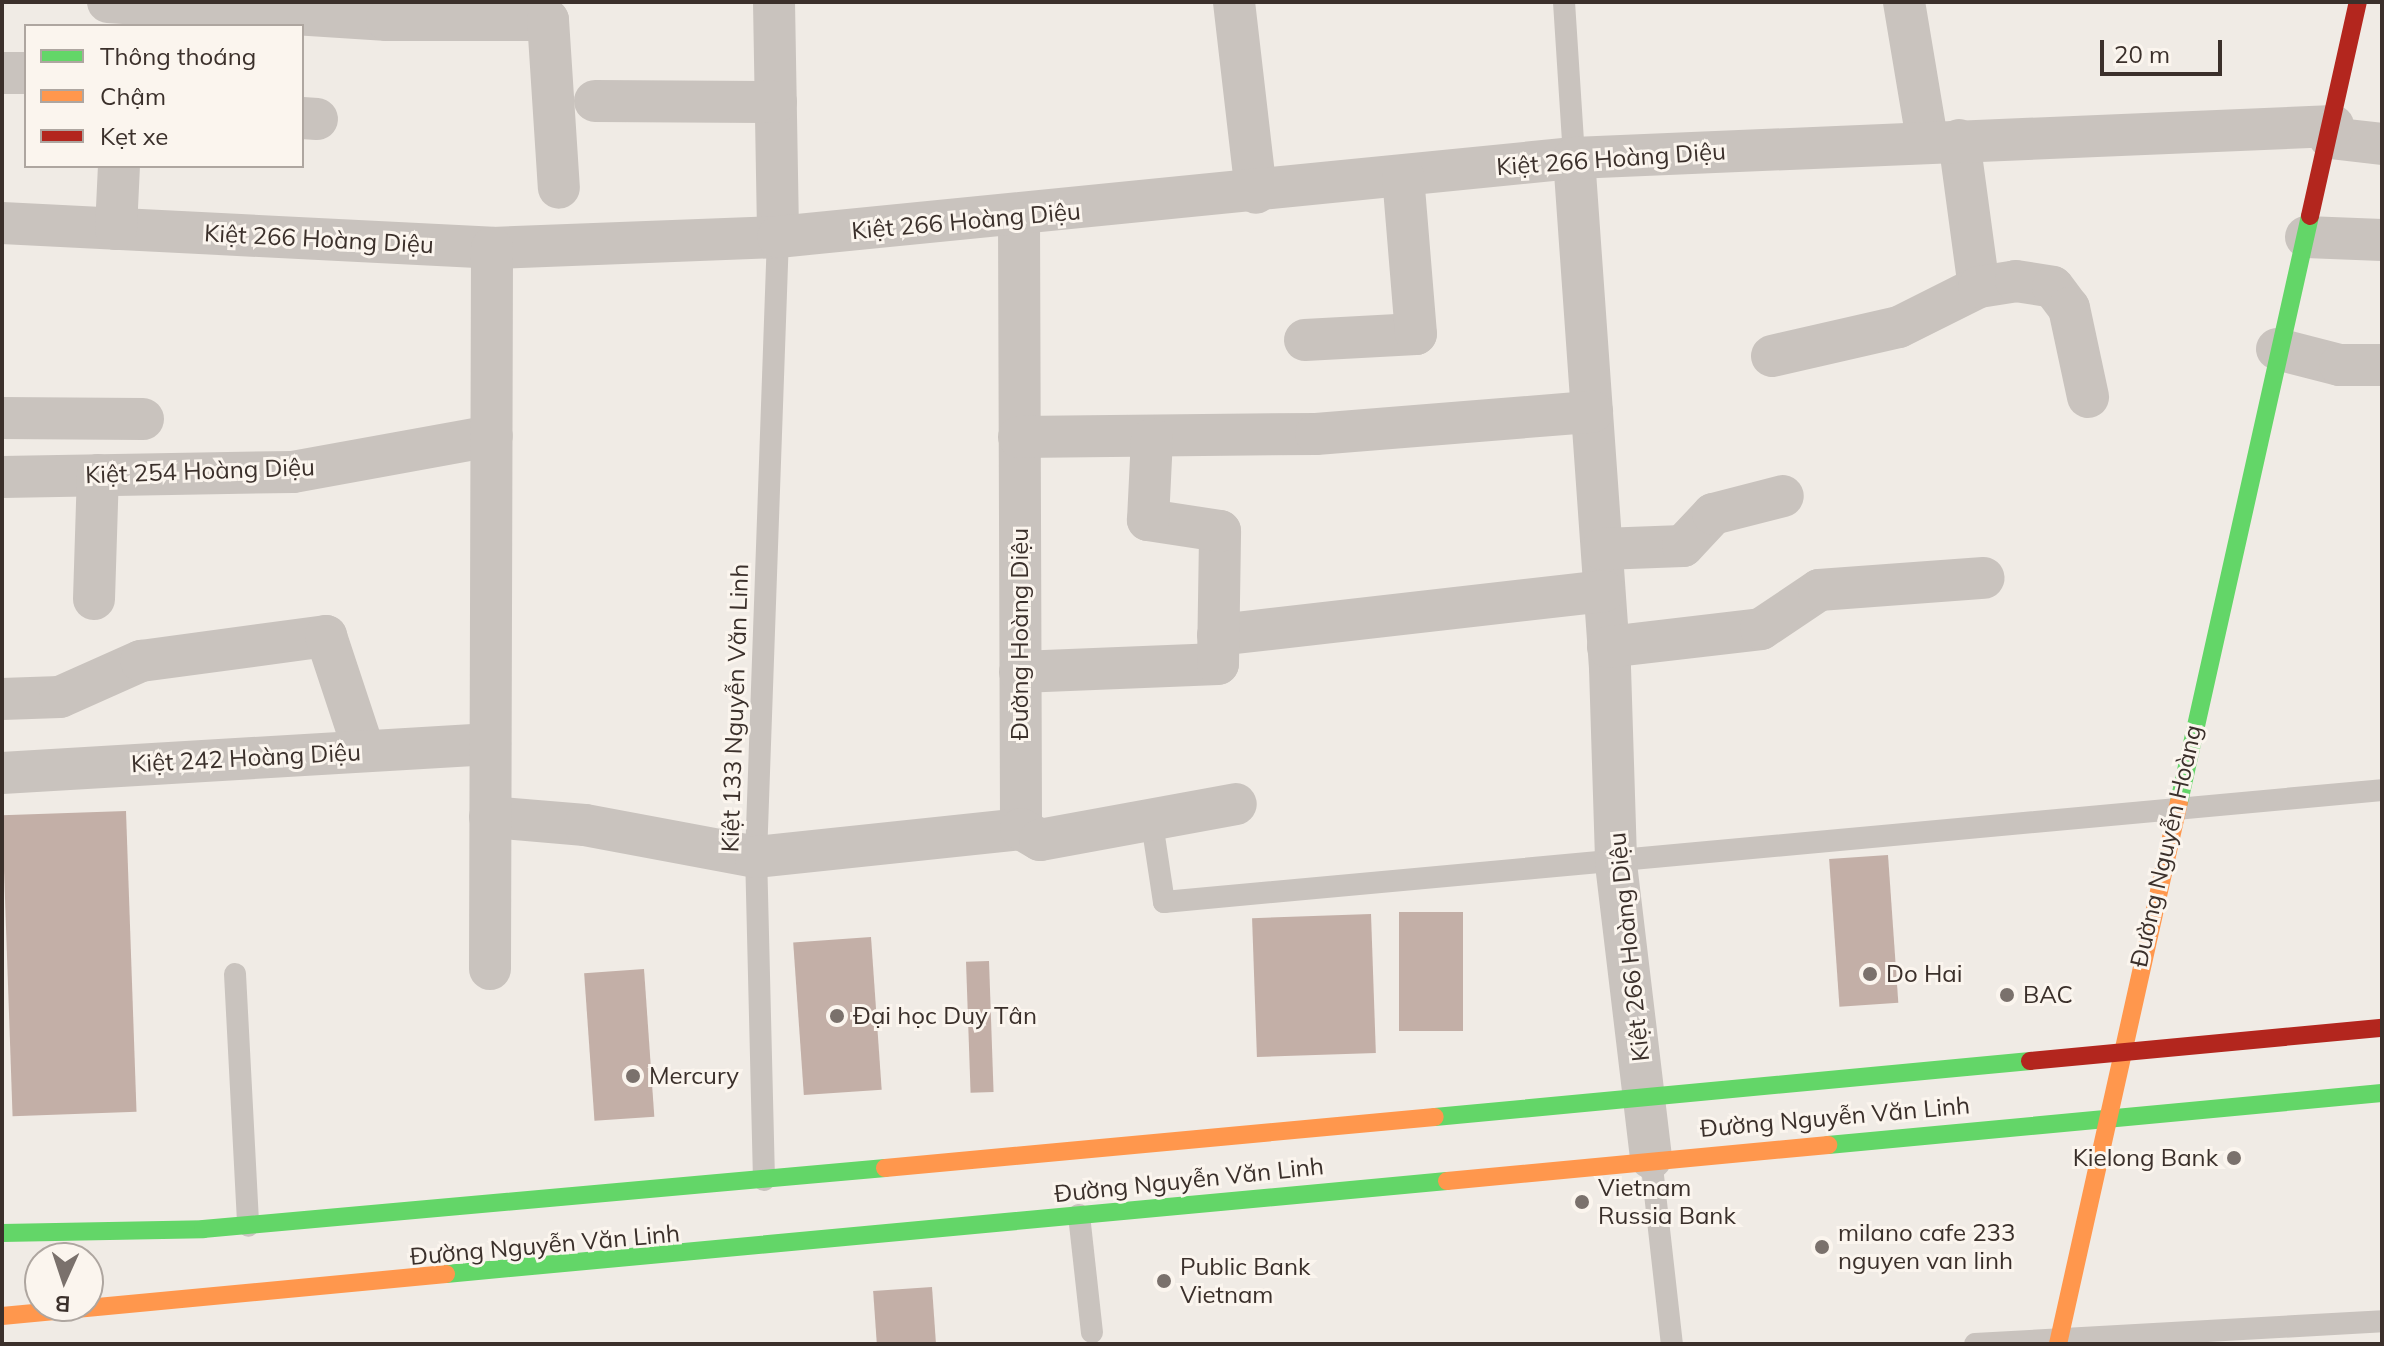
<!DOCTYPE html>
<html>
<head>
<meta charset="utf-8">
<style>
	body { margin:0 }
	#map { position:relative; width:2384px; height:1346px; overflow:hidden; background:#f0ebe5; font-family:Mulish,sans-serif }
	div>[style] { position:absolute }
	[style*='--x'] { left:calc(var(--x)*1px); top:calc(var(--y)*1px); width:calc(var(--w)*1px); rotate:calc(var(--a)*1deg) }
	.building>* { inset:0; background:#c3afa7; transform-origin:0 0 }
	.lane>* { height:22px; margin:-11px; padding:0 11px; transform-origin:11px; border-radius:11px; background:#c9c3be }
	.street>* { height:42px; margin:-21px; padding:0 21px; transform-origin:21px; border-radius:21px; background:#c9c3be }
	.fast>* { height:18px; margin:-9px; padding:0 9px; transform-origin:9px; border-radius:9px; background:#63d668 }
	.slow>* { height:18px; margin:-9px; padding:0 9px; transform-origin:9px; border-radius:9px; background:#ff974d }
	.jam>* { height:18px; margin:-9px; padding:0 9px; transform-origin:9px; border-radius:9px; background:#b3261e }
	.dots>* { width:22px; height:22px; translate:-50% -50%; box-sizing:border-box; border:4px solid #fbf5ee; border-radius:50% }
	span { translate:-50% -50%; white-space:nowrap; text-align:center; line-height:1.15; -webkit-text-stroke:6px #fbf5ee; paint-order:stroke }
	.street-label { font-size:24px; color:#3b302b }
	.poi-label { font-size:24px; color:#3b302b }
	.left { translate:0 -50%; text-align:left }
	.right { translate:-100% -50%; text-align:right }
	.frame { position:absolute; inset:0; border:4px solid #3b302b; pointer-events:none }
	.legend { position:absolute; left:24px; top:24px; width:280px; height:144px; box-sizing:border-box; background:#fbf5ee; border:2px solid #aea6a0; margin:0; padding:10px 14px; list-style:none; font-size:24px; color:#3b302b }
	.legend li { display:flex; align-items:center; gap:16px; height:40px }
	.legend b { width:40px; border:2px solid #aea6a0 }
	.north { position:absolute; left:24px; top:1242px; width:80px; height:80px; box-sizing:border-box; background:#fbf5ee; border:2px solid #aea6a0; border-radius:50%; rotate:183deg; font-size:22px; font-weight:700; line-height:32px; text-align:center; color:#3b302b }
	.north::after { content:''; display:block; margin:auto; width:28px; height:36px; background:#7a716c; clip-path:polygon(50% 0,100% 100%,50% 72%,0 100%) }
	.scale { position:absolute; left:2100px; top:40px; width:122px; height:36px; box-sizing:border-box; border:4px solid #3b302b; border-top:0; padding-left:10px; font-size:24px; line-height:28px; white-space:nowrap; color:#3b302b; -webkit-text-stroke:6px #fbf5ee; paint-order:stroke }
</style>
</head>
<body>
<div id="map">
	<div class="building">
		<div style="left:126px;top:811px;width:301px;height:124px;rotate:88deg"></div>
		<div style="left:1888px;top:855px;width:148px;height:59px;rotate:86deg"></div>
		<div style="left:1463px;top:912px;width:119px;height:64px;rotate:90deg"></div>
		<div style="left:1371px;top:914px;width:139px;height:119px;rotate:88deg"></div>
		<div style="left:871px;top:937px;width:153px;height:78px;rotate:86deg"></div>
		<div style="left:989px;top:961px;width:131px;height:23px;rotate:88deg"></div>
		<div style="left:644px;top:969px;width:148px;height:60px;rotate:86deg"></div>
		<div style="left:932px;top:1287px;width:57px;height:59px;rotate:86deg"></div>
	</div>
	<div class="lane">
		<div style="--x:1564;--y:2;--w:156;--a:86.3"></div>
		<div style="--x:1152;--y:823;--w:80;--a:81.4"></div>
		<div style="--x:1164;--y:902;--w:1223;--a:-5.25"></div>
		<div style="--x:235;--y:974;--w:252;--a:87"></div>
		<div style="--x:1651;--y:1158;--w:187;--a:83.6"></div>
		<div style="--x:764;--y:1180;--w:323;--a:-91.4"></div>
		<div style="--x:756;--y:857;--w:620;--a:-87.97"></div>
		<div style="--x:1079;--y:1215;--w:118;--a:83.7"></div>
		<div style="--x:1975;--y:1344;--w:408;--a:-3.2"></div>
	</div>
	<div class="street">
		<div style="--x:108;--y:2;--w:280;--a:3.7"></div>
		<div style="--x:387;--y:20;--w:161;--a:0"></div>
		<div style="--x:548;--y:20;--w:168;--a:86.3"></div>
		<div style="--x:774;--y:2;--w:235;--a:89"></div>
		<div style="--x:1234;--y:2;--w:192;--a:83.4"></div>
		<div style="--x:1904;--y:2;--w:140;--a:80.5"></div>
		<div style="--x:2;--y:73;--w:24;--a:0"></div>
		<div style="--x:595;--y:101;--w:181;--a:0.3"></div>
		<div style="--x:302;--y:118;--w:15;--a:4"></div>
		<div style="--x:2330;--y:138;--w:52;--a:6.6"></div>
		<div style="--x:1959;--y:140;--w:148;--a:82.3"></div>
		<div style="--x:1574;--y:158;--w:511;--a:85.96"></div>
		<div style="--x:1610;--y:668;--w:196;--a:88.2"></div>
		<div style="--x:1616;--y:864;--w:296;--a:83.2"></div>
		<div style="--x:1019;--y:218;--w:611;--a:89.81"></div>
		<div style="--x:2;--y:223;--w:491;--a:2.9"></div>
		<div style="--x:492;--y:248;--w:286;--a:-2.2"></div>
		<div style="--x:778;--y:237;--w:800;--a:-5.67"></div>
		<div style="--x:1574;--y:158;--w:760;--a:-2.41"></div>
		<div style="--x:116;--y:229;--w:63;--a:-87.3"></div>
		<div style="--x:2306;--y:237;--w:76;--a:2.3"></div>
		<div style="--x:1305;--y:340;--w:111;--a:-3.1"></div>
		<div style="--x:1416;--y:334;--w:158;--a:-94.7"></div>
		<div style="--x:2277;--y:349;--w:65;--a:14.3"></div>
		<div style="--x:2340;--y:365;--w:42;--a:0"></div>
		<div style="--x:1772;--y:356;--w:130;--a:-12.9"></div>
		<div style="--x:1899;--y:327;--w:89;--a:-26.6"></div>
		<div style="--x:1979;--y:287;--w:37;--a:-9"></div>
		<div style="--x:2016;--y:281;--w:37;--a:9"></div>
		<div style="--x:2053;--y:287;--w:26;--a:53"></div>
		<div style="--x:2069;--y:308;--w:91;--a:77.9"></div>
		<div style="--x:2;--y:418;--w:141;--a:0.4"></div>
		<div style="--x:1019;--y:437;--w:297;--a:-0.6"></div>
		<div style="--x:1316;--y:434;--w:277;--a:-4.6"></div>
		<div style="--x:2;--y:477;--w:291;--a:-1"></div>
		<div style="--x:293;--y:472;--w:202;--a:-10.3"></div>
		<div style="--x:1602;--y:549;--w:81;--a:-2.1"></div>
		<div style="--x:1683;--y:546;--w:44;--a:-46.8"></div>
		<div style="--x:1713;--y:514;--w:72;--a:-14.4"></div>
		<div style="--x:94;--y:599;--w:124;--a:-88.2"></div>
		<div style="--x:1218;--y:635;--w:388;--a:-6.5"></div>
		<div style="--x:1608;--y:647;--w:154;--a:-6.7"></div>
		<div style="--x:1761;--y:629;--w:70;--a:-33.9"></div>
		<div style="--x:1819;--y:590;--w:165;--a:-4.2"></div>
		<div style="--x:1020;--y:672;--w:198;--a:-2.3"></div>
		<div style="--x:1218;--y:664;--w:133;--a:-89.1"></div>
		<div style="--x:1220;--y:531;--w:73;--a:-171.3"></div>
		<div style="--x:1148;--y:520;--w:81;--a:-87.2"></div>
		<div style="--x:2;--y:699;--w:58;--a:-2"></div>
		<div style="--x:60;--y:697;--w:89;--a:-24"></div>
		<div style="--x:141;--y:661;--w:187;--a:-7.7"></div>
		<div style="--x:326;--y:636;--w:121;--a:71.7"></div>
		<div style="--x:2;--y:773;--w:489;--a:-3.4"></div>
		<div style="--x:490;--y:817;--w:95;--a:4.8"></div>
		<div style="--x:585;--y:825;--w:174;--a:10.6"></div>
		<div style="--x:756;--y:857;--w:266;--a:-6"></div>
		<div style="--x:1021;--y:829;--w:22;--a:30"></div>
		<div style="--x:1040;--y:840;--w:199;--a:-10.4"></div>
		<div style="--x:490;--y:969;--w:721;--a:-89.84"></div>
	</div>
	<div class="fast">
		<div style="--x:2179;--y:802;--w:600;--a:-77.4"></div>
		<div style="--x:1435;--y:1117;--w:598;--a:-5.38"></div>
		<div style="--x:1828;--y:1145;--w:556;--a:-5.36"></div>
		<div style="--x:2;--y:1233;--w:201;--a:-1.1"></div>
		<div style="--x:203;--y:1229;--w:685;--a:-5.11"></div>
		<div style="--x:446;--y:1274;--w:1005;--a:-5.31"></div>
	</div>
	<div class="slow">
		<div style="--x:885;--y:1168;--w:552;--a:-5.3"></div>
		<div style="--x:1447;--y:1181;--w:383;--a:-5.4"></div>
		<div style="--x:2;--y:1316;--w:446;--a:-5.4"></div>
		<div style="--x:2058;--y:1344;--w:555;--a:-77.42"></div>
	</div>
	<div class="jam">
		<div style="--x:2310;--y:216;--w:219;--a:-77.4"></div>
		<div style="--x:2030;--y:1061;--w:354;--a:-5.4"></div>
	</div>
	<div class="dots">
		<div style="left:1870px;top:974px;background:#7a716c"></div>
		<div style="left:2007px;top:995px;background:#7a716c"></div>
		<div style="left:837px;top:1016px;background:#7a716c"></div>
		<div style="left:633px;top:1076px;background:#7a716c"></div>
		<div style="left:2234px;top:1158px;background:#7a716c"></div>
		<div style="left:1582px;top:1202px;background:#7a716c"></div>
		<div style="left:1822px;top:1247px;background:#7a716c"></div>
		<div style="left:1164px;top:1281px;background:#7a716c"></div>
	</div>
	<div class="street-label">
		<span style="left:1611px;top:159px;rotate:-4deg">Kiệt 266 Hoàng Diệu</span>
		<span style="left:966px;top:221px;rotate:-5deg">Kiệt 266 Hoàng Diệu</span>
		<span style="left:319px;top:239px;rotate:3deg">Kiệt 266 Hoàng Diệu</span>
		<span style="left:200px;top:471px;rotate:-2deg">Kiệt 254 Hoàng Diệu</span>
		<span style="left:1020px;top:634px;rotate:-90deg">Đường Hoàng Diệu</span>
		<span style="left:735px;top:708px;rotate:-88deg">Kiệt 133 Nguyễn Văn Linh</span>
		<span style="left:246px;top:758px;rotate:-3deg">Kiệt 242 Hoàng Diệu</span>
		<span style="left:2166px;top:846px;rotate:-77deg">Đường Nguyễn Hoàng</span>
		<span style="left:1629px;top:947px;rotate:-96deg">Kiệt 266 Hoàng Diệu</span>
		<span style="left:1835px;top:1117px;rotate:-5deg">Đường Nguyễn Văn Linh</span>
		<span style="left:1189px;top:1180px;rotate:-6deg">Đường Nguyễn Văn Linh</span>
		<span style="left:545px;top:1245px;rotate:-5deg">Đường Nguyễn Văn Linh</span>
	</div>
	<div class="poi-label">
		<span class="left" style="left:1886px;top:974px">Do Hai</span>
		<span class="left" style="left:2023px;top:995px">BAC</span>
		<span class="left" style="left:853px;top:1016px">Đại học Duy Tân</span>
		<span class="left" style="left:649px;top:1076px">Mercury</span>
		<span class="right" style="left:2218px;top:1158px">Kielong Bank</span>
		<span class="left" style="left:1598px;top:1202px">Vietnam<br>Russia Bank</span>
		<span class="left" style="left:1838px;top:1247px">milano cafe 233<br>nguyen van linh</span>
		<span class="left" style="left:1180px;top:1281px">Public Bank<br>Vietnam</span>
	</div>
	<div class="frame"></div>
	<ul class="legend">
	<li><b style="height:10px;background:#63d668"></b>Thông thoáng</li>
	<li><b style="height:10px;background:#ff974d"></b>Chậm</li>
	<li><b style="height:10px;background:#b3261e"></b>Kẹt xe</li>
	</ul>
	<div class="north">B</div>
	<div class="scale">20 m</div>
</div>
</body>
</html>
